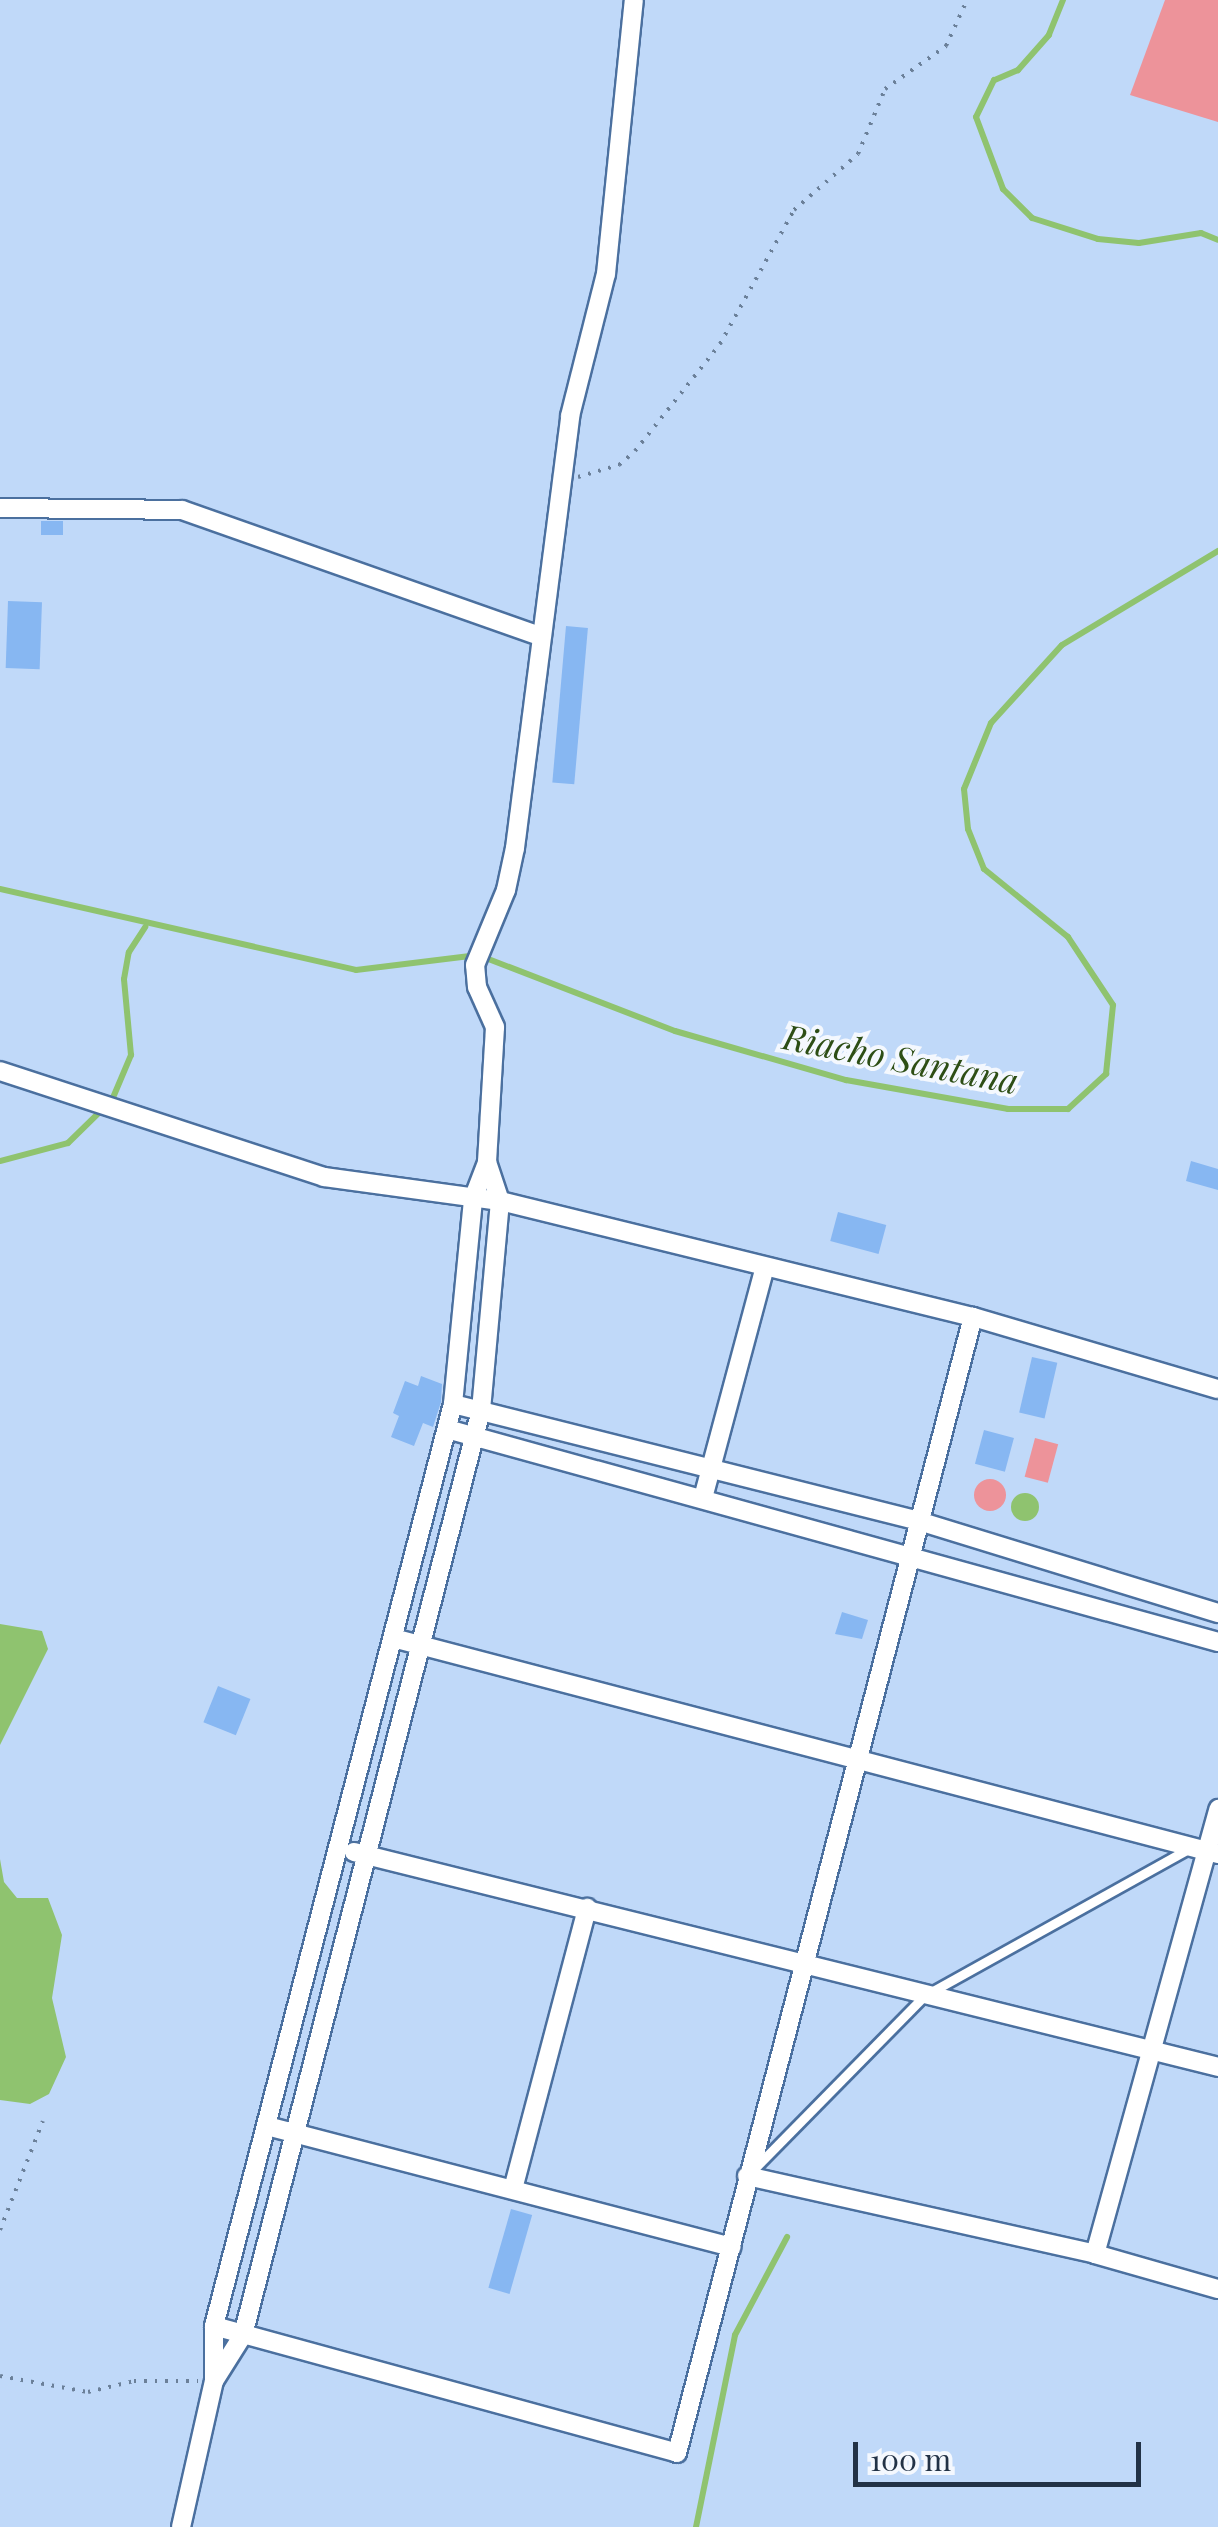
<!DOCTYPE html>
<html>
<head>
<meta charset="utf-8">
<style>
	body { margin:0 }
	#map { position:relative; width:1218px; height:2527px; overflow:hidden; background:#c0d9f9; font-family:"Playfair Display",serif }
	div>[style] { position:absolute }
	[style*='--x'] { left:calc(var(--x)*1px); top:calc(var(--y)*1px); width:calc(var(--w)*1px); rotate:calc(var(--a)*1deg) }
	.green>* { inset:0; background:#ed939a; transform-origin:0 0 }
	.round { border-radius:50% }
	.water>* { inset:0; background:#8fc36f }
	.stream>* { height:6px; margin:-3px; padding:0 3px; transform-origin:3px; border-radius:3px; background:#8fc36f }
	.building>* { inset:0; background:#87b7f2; transform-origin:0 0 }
	.path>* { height:4px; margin-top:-2px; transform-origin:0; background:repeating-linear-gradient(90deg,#6b8099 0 2.5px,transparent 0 10.5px) }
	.roads { filter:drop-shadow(2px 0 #4b709f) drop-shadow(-2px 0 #4b709f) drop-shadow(0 2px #4b709f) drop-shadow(0 -2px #4b709f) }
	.lane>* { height:9px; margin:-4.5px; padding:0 4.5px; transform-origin:4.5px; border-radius:4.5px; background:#fff }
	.street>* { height:18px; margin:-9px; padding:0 9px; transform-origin:9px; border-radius:9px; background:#fff }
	span { translate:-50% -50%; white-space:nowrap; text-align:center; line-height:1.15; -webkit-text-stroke:8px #f4f8fe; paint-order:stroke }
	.water-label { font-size:35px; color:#2d4e15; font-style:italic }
	.scale { position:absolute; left:853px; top:2442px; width:288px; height:45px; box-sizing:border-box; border:5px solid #223246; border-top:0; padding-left:12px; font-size:30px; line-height:35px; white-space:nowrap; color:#223246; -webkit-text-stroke:8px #f4f8fe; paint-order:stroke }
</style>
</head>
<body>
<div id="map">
	<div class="green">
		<div style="clip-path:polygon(1165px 0,1218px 0,1218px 122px,1130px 95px)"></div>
		<div style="left:1035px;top:1438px;width:24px;height:40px;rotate:15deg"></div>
		<div class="round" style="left:974px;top:1479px;width:32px;height:32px"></div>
	</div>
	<div class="water">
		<div class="round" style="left:1011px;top:1493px;width:28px;height:28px"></div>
		<div style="clip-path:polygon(0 1624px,42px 1631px,48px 1649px,0 1745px)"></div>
		<div style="clip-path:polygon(0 1859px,4px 1882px,17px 1898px,48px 1898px,62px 1935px,52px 1998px,66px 2057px,49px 2094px,30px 2104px,0 2100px)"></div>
	</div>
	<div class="stream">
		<div style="--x:1063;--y:0;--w:38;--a:112"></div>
		<div style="--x:1049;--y:35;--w:47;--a:131.5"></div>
		<div style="--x:1018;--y:70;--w:26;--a:157"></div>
		<div style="--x:994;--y:80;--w:41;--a:115.9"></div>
		<div style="--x:976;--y:117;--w:77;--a:69.4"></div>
		<div style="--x:1003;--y:189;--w:41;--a:45"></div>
		<div style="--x:1032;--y:218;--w:69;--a:17.7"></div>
		<div style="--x:1098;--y:239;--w:41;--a:5.6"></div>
		<div style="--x:1139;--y:243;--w:63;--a:-9.2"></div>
		<div style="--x:1201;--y:233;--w:18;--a:22"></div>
		<div style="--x:0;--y:889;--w:365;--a:12.8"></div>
		<div style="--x:356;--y:970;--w:123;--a:-7"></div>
		<div style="--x:478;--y:955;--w:211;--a:21.1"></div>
		<div style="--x:675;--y:1031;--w:178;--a:16"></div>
		<div style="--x:846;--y:1080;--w:165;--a:10.1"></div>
		<div style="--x:1008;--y:1109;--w:60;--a:0"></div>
		<div style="--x:1068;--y:1109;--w:52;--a:-42.6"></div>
		<div style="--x:1106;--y:1074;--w:69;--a:-84.2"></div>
		<div style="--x:1113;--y:1005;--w:82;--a:-123.5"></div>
		<div style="--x:1068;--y:937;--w:108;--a:-141"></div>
		<div style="--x:984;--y:869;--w:43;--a:-111.8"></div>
		<div style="--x:968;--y:829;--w:40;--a:-95.7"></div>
		<div style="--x:964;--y:789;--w:71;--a:-67.8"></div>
		<div style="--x:991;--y:723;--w:105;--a:-47.7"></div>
		<div style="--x:1062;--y:645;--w:182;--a:-31.1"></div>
		<div style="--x:0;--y:1161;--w:70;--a:-14.8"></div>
		<div style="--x:68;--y:1143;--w:62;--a:-44.3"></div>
		<div style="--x:112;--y:1100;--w:49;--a:-67.1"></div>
		<div style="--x:131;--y:1055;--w:76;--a:-95.3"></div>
		<div style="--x:124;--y:979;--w:27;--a:-80"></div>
		<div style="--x:129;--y:952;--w:30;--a:-57"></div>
		<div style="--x:696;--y:2527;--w:196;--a:-78.5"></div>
		<div style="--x:735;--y:2335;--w:111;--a:-62"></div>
	</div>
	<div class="building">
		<div style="left:41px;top:521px;width:22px;height:14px"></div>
		<div style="left:8px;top:601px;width:34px;height:67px;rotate:2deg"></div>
		<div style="left:566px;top:626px;width:22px;height:157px;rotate:5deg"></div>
		<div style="clip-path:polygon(1191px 1161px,1218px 1169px,1218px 1190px,1186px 1181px)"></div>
		<div style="left:838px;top:1212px;width:50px;height:30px;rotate:15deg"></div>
		<div style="left:1032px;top:1357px;width:26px;height:57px;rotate:13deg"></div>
		<div style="clip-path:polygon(421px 1376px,442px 1384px,441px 1402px,433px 1427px,423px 1423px,414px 1446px,391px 1437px,399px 1416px,393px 1413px,405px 1381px,418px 1386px)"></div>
		<div style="left:984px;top:1430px;width:31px;height:35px;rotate:15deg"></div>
		<div style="clip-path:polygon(842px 1612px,868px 1620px,862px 1639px,835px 1634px)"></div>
		<div style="left:218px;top:1686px;width:35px;height:39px;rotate:22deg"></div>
		<div style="left:511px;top:2209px;width:22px;height:82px;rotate:16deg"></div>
	</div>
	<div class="path">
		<div style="--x:578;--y:477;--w:43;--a:-16.3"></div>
		<div style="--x:619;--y:465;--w:21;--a:-41"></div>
		<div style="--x:635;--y:451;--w:137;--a:-51.5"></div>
		<div style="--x:720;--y:344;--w:153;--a:-61.1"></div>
		<div style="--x:794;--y:210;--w:85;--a:-41.2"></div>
		<div style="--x:858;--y:154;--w:70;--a:-67.4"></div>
		<div style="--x:885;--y:89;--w:75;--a:-35.2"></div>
		<div style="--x:946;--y:46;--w:51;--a:-65.5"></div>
		<div style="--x:0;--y:2230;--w:117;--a:-68.5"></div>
		<div style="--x:0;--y:2376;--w:89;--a:10.3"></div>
		<div style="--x:88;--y:2392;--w:47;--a:-13.4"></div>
		<div style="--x:134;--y:2381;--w:64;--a:0"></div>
	</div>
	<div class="roads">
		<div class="lane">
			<div style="--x:756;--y:2167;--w:240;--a:-45.5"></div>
			<div style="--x:924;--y:1996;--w:304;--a:-29.1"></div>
		</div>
		<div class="street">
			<div style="--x:0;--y:508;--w:182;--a:0.6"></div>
			<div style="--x:182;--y:510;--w:380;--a:19.4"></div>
			<div style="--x:0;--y:1071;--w:341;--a:18.1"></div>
			<div style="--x:324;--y:1177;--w:178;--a:7.8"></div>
			<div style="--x:500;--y:1201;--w:487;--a:13.8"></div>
			<div style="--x:973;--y:1317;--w:255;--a:16.4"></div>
			<div style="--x:453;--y:1404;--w:484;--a:14.1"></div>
			<div style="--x:922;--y:1522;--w:310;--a:17.1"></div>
			<div style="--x:447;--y:1429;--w:800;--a:15.44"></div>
			<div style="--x:703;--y:1498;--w:239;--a:-75"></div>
			<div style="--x:393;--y:1638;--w:853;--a:14.67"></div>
			<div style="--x:354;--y:1852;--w:890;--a:13.97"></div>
			<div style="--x:267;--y:2126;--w:480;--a:14.6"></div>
			<div style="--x:747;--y:2176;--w:357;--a:12.6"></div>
			<div style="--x:1095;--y:2254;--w:128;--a:15.9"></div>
			<div style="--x:513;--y:2189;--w:291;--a:-75.2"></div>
			<div style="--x:1095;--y:2254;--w:462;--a:-74.5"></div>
			<div style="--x:214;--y:2326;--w:480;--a:15.3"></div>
			<div style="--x:677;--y:2453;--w:1174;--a:-75.4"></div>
			<div style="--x:214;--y:2381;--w:54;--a:-57.8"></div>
			<div style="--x:243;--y:2335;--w:955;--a:-75.57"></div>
			<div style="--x:481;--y:1410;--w:210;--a:-84.8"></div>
			<div style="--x:500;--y:1201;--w:41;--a:-108.4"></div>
			<div style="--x:487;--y:1162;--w:135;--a:-86.6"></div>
			<div style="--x:495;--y:1027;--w:44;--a:-114.2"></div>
			<div style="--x:477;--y:987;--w:22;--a:-95"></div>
			<div style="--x:475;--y:965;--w:81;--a:-67.5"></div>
			<div style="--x:506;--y:890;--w:43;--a:-77.9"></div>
			<div style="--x:515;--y:848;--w:435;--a:-82.7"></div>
			<div style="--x:570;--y:416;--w:146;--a:-75.8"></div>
			<div style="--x:606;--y:274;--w:275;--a:-84.2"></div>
			<div style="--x:181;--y:2527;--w:150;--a:-77.3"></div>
			<div style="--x:214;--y:2381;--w:55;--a:-90"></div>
			<div style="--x:214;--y:2326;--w:952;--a:-75.47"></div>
			<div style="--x:453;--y:1404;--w:206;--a:-84.4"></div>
			<div style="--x:473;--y:1199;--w:40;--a:-69"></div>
		</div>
	</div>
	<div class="water-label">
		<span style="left:901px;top:1058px;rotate:11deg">Riacho Santana</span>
	</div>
	<div class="scale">100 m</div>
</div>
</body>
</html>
